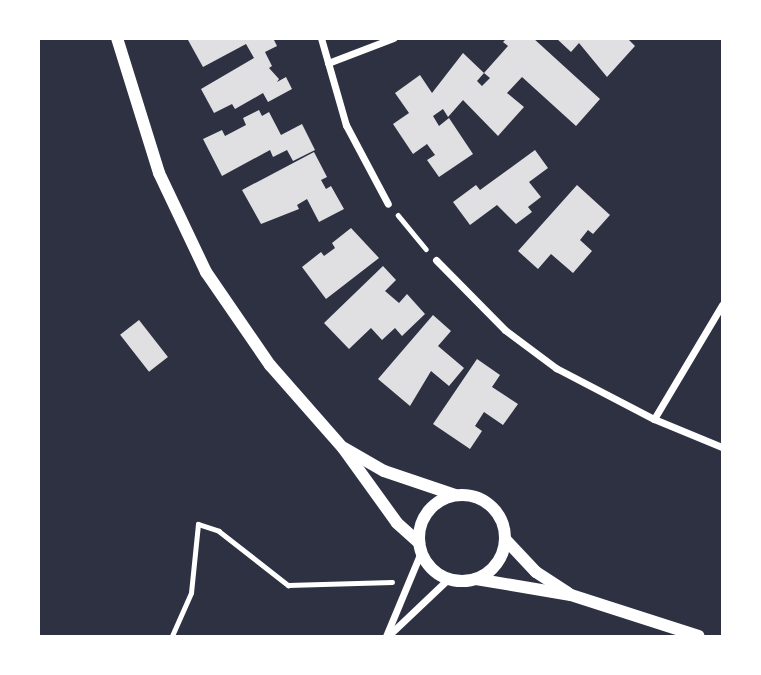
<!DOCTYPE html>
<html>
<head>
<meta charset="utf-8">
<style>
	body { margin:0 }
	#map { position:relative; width:761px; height:675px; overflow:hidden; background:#2d3142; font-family:"Zilla Slab",serif }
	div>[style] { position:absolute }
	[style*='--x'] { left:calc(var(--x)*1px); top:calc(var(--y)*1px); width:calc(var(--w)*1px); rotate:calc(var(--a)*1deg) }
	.building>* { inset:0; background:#e0e0e3; transform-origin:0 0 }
	.path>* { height:4.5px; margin:-2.25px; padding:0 2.25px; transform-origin:2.25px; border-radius:2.25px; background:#fff }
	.minor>* { height:7px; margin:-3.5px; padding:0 3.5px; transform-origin:3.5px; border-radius:3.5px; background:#fff }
	.tertiary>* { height:12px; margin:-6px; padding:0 6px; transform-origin:6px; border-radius:6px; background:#fff }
	.tertiary>.ring { margin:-6px; padding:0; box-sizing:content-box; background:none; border:12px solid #fff; border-radius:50% }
	span { translate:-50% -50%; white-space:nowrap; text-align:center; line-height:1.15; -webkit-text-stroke:7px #fff; paint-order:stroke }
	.frame { position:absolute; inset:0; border:40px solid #fff; pointer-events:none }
</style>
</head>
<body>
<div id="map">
	<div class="building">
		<div style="clip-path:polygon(273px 38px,277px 46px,265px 52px,272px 66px,269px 68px,279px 79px,277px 82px,286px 77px,292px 89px,268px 102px,263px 93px,235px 109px,232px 104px,214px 113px,201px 89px,254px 58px,246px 44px,203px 67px,188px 40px)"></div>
		<div style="clip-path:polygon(evenodd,507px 38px,533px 38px,600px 99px,576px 126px,522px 77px,507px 93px,524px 107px,498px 136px,463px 100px,448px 117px,443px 109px,433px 116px,439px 126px,449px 118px,473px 154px,439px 177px,427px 160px,435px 155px,427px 144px,413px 154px,393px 124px,409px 113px,395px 93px,420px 75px,432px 93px,463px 53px,484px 73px,508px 46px,503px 42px,507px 38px,484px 73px,490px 78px,482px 86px,477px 81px,484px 73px)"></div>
		<div style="clip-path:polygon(556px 38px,627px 38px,635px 46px,607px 77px,579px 43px,571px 52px)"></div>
		<div style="clip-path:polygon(259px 110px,262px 116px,269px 112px,281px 135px,302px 124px,315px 150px,293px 161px,287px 150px,273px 157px,270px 150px,222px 176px,203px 139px,222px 130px,225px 136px,246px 125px,243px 118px)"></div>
		<div style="clip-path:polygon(535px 150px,548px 168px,529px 182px,541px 197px,528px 207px,532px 212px,516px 224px,497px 205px,470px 225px,453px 202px,476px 185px,480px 190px)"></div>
		<div style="clip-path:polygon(314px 152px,327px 177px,321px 180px,326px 189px,331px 186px,344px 209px,319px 222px,307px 199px,297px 205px,299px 209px,261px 224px,242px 190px)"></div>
		<div style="clip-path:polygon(577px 185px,610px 215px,593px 234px,588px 230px,580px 240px,592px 251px,573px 273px,551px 254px,538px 269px,518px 251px)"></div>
		<div style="clip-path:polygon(351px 228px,379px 258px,326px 299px,302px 267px,321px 252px,324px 256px,335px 248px,332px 243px)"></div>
		<div style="clip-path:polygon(383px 266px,396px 280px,385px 291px,399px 303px,407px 294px,425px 314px,402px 336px,395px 328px,382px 340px,371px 328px,349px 349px,324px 323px)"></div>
		<div style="clip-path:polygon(433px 315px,451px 331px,438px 346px,464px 368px,449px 386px,431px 371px,410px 406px,378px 379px)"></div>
		<div style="left:139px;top:320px;width:47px;height:24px;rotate:52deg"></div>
		<div style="clip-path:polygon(477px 359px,500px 375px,492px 387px,518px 404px,503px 425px,484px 412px,475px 426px,482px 431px,470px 449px,433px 424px)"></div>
	</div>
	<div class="path">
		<div style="--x:398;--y:215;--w:44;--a:50.5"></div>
		<div style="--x:172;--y:636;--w:47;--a:-66.2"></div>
		<div style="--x:191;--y:593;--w:69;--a:-84.2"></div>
		<div style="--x:198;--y:524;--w:22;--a:18"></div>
		<div style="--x:219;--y:531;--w:88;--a:38"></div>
		<div style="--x:288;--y:585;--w:104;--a:-1.7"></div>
	</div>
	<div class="minor">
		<div style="--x:321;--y:38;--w:91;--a:74"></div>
		<div style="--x:346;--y:125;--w:89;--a:62"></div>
		<div style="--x:328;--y:63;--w:70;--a:-21"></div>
		<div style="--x:436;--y:260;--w:98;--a:45.4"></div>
		<div style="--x:505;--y:330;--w:64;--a:36.7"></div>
		<div style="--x:556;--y:368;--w:110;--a:27.5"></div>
		<div style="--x:654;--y:419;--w:74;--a:22.4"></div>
		<div style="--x:654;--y:419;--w:133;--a:-59.2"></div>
		<div style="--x:386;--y:636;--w:91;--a:-67.4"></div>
		<div style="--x:388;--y:636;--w:83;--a:-43.5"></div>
	</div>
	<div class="tertiary">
		<div style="--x:117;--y:38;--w:141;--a:72.7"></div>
		<div style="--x:159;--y:173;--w:110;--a:64.6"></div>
		<div style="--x:206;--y:272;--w:113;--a:55.5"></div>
		<div style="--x:270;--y:365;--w:111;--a:48.7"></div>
		<div style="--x:343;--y:448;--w:92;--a:54.2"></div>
		<div style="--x:397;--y:523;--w:30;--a:42"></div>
		<div style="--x:344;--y:448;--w:46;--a:29.9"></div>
		<div style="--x:384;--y:471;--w:75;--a:18.7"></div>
		<div class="ring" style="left:419px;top:495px;width:74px;height:74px"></div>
		<div style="--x:505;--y:539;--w:45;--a:46.8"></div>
		<div style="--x:536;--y:572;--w:38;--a:33"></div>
		<div style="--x:476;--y:579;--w:96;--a:9.6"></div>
		<div style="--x:571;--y:595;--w:134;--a:17.8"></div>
	</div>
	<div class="frame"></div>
</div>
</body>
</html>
